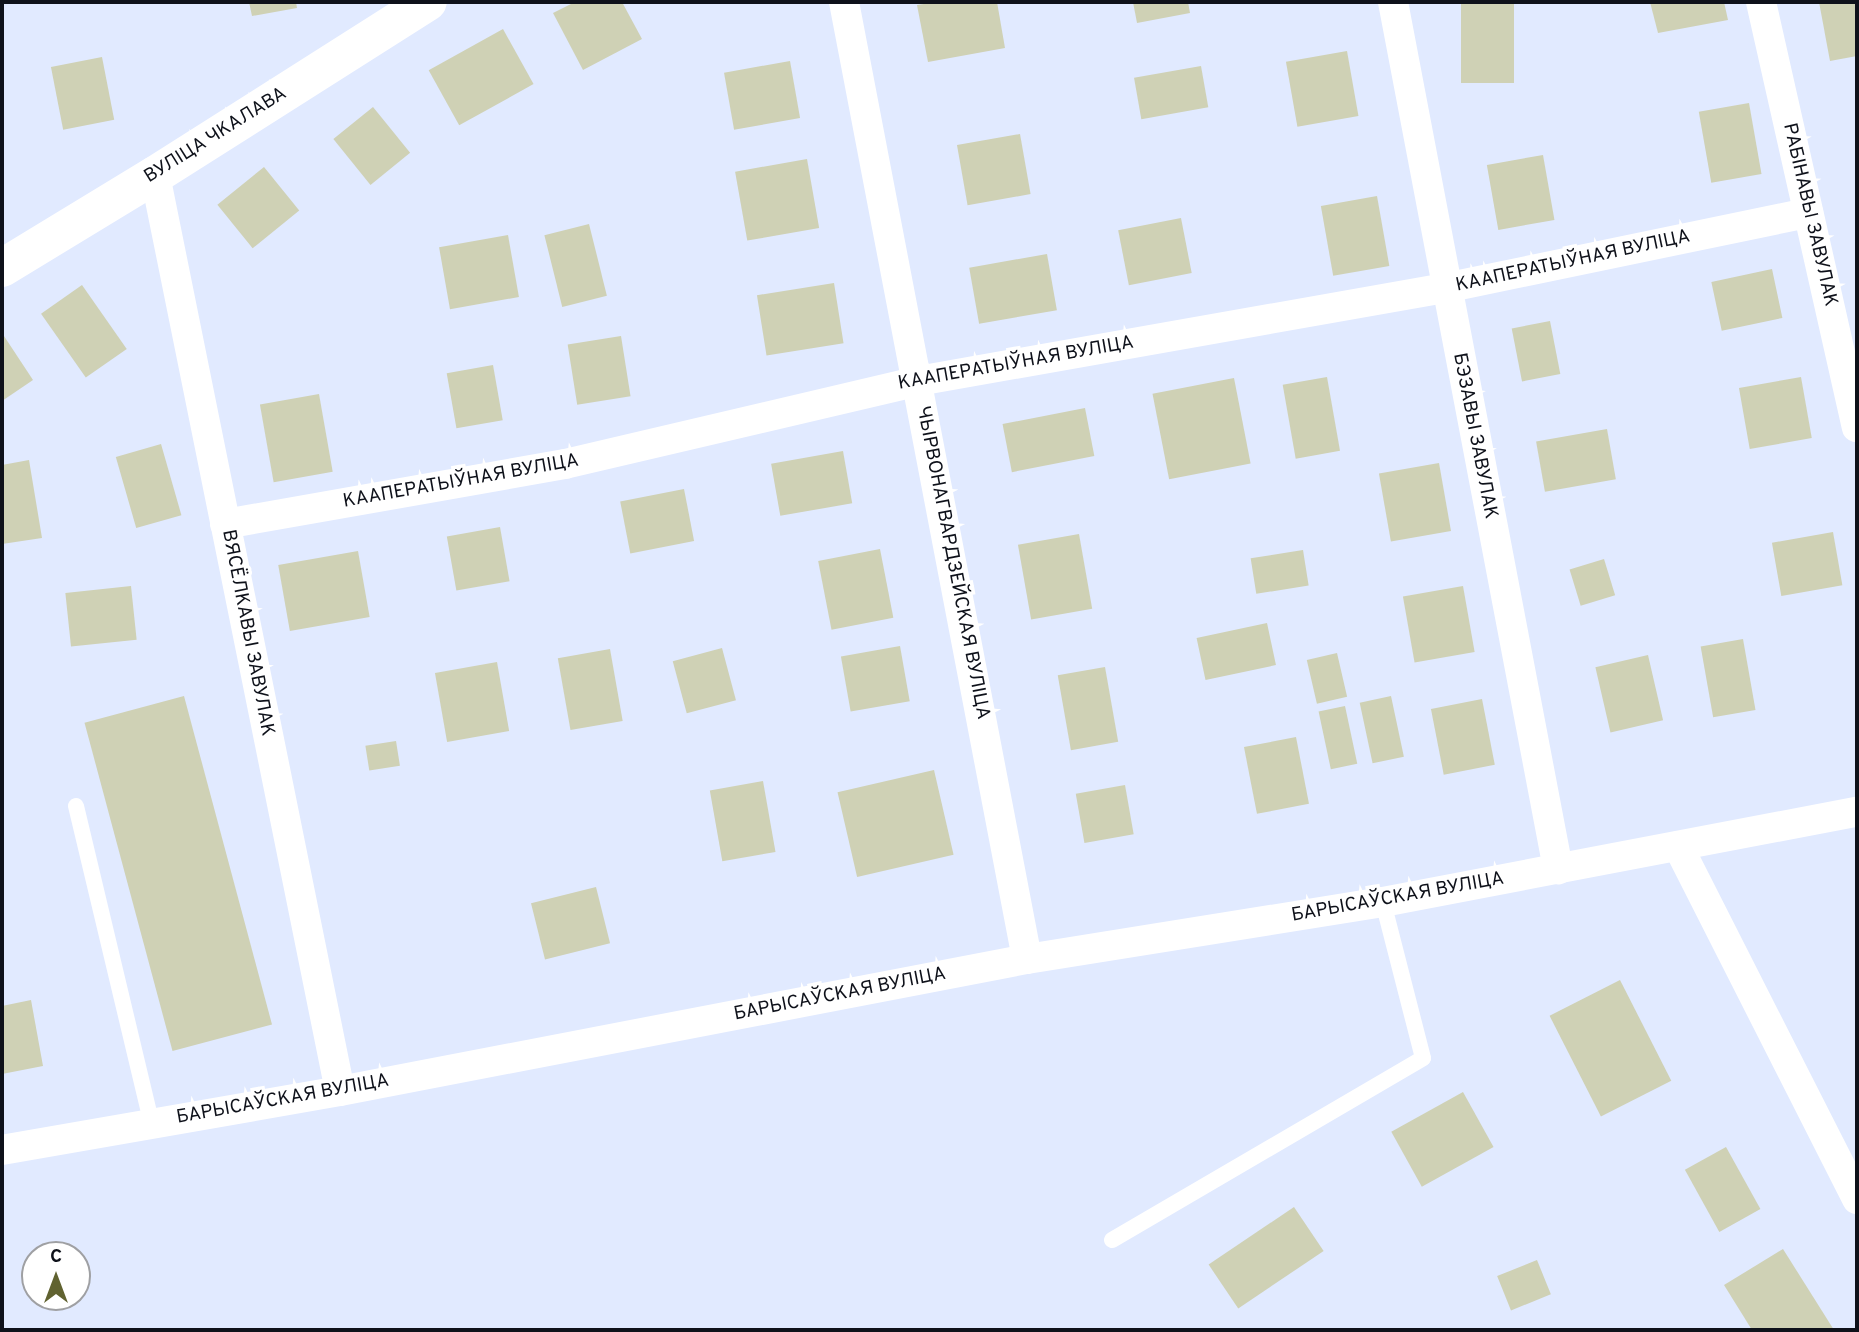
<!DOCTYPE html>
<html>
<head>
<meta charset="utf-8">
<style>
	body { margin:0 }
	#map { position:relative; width:1859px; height:1332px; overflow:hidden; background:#e1eaff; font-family:Overpass,sans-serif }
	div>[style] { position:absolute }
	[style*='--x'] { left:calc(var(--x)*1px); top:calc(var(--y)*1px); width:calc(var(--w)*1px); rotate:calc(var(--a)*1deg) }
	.building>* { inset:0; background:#cfd1b5; transform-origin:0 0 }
	.lane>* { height:16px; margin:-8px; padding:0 8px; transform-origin:8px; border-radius:8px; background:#fff }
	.street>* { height:30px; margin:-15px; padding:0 15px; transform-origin:15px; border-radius:15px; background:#fff }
	.secondary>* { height:38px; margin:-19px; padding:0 19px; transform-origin:19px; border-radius:19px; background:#fff }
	span { translate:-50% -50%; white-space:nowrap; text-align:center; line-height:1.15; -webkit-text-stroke:7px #fff; paint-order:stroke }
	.street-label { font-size:19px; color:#0e111a }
	.frame { position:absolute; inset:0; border:4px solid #0e111a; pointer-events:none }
	.north { position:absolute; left:21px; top:1241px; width:70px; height:70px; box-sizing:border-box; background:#fff; border:2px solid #9fa0a3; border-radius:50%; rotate:0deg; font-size:19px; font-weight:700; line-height:28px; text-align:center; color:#0e111a }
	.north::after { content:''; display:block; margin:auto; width:24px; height:32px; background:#606230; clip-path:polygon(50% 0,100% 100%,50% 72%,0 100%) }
</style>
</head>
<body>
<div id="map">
	<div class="building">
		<div style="clip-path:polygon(249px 2px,296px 2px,297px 8px,252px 16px)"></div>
		<div style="clip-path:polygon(575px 2px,622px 2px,642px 39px,583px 70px,553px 13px)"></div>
		<div style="clip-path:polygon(937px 2px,997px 2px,1005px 48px,928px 62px,917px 5px)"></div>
		<div style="clip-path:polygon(1133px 2px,1188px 2px,1190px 13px,1137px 23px)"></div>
		<div style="left:1461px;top:2px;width:53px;height:81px"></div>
		<div style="clip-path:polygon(1650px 2px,1724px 2px,1728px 20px,1658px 33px)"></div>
		<div style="clip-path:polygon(1819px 2px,1857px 2px,1857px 56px,1830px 61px)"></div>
		<div style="left:503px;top:29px;width:63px;height:85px;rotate:61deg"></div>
		<div style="left:1347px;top:51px;width:66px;height:62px;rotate:80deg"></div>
		<div style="left:102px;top:57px;width:64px;height:52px;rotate:79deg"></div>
		<div style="left:790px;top:61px;width:58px;height:67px;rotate:80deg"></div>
		<div style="left:1201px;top:66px;width:42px;height:68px;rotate:80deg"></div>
		<div style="left:1749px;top:103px;width:72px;height:51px;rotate:80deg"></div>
		<div style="left:373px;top:107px;width:59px;height:51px;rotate:51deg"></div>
		<div style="left:1020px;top:134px;width:61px;height:64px;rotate:80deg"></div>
		<div style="left:1543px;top:155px;width:66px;height:57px;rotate:80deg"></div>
		<div style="left:807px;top:159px;width:70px;height:73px;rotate:80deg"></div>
		<div style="left:264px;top:167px;width:56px;height:60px;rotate:51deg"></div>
		<div style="left:1377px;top:196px;width:71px;height:57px;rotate:80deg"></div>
		<div style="left:1181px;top:218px;width:56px;height:64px;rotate:79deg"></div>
		<div style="left:589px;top:224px;width:74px;height:46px;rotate:76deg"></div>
		<div style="left:508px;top:235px;width:63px;height:70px;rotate:80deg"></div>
		<div style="left:1047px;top:254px;width:57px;height:79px;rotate:80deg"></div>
		<div style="left:1772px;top:269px;width:50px;height:62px;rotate:78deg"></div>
		<div style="left:834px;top:283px;width:61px;height:78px;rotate:81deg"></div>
		<div style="left:82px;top:285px;width:78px;height:50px;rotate:55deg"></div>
		<div style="left:1550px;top:321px;width:54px;height:39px;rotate:79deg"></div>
		<div style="clip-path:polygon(2px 333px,33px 380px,2px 401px)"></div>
		<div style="left:621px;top:336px;width:61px;height:54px;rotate:81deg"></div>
		<div style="left:493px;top:365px;width:56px;height:47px;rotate:80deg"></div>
		<div style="left:1327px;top:377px;width:75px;height:45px;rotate:80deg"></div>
		<div style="left:1801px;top:377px;width:62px;height:63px;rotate:80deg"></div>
		<div style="left:1234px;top:378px;width:87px;height:83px;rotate:79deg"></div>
		<div style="left:319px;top:394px;width:79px;height:60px;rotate:80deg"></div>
		<div style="left:1085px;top:408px;width:49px;height:84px;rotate:79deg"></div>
		<div style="left:1607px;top:429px;width:51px;height:72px;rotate:80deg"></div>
		<div style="left:161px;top:444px;width:74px;height:47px;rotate:74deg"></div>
		<div style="left:843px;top:451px;width:53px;height:73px;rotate:80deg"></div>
		<div style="clip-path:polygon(29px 460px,42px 538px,2px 544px,2px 465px)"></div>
		<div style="left:1439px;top:463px;width:69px;height:61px;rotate:80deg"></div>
		<div style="left:684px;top:489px;width:53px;height:65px;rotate:79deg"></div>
		<div style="left:500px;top:527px;width:55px;height:54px;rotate:80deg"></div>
		<div style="left:1833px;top:532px;width:54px;height:62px;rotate:80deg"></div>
		<div style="left:1079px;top:534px;width:76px;height:62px;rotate:80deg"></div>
		<div style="left:880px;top:549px;width:70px;height:63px;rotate:79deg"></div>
		<div style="left:1303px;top:550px;width:36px;height:53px;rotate:81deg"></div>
		<div style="left:358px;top:551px;width:67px;height:81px;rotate:80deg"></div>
		<div style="left:1604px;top:559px;width:38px;height:36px;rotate:73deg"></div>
		<div style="left:131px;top:586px;width:54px;height:66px;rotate:84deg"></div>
		<div style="left:1463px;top:586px;width:67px;height:61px;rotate:80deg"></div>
		<div style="left:1267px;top:623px;width:43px;height:72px;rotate:78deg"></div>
		<div style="left:1743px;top:639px;width:72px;height:43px;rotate:80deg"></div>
		<div style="left:900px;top:646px;width:56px;height:60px;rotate:80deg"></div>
		<div style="left:722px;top:648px;width:54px;height:51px;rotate:75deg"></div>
		<div style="left:610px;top:649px;width:73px;height:53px;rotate:80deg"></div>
		<div style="left:1337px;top:653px;width:45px;height:31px;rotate:77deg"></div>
		<div style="left:1648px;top:655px;width:67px;height:54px;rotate:77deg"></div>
		<div style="left:497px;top:662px;width:70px;height:63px;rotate:80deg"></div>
		<div style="left:1105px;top:667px;width:76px;height:48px;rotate:80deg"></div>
		<div style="left:184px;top:696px;width:340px;height:103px;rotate:75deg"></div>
		<div style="left:1391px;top:696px;width:62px;height:32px;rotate:78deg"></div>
		<div style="left:1482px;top:699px;width:67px;height:52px;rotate:79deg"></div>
		<div style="left:1345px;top:706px;width:59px;height:27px;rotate:78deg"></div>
		<div style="left:1296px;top:737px;width:68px;height:53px;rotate:79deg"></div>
		<div style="left:396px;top:741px;width:25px;height:31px;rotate:81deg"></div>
		<div style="left:934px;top:770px;width:87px;height:99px;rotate:77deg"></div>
		<div style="left:763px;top:781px;width:72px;height:54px;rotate:80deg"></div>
		<div style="left:1125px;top:785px;width:50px;height:50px;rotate:80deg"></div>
		<div style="left:596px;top:887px;width:58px;height:67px;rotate:76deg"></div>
		<div style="left:1620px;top:980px;width:113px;height:79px;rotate:63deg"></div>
		<div style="clip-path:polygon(31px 1000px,43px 1066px,2px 1074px,2px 1006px)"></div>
		<div style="left:1463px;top:1092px;width:63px;height:82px;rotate:61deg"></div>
		<div style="left:1726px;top:1147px;width:71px;height:47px;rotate:61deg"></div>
		<div style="left:1294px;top:1207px;width:53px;height:103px;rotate:56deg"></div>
		<div style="clip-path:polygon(1783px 1249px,1834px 1330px,1752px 1330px,1724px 1285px)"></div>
		<div style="left:1537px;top:1260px;width:37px;height:43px;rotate:68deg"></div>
	</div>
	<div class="lane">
		<div style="--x:76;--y:806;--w:327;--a:76.6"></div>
		<div style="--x:1112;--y:1240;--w:360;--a:-30.3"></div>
		<div style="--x:1423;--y:1058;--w:161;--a:-104.4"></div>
	</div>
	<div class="street">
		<div style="--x:844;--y:2;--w:974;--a:79.17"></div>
		<div style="--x:1393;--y:2;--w:883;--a:79.22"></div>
		<div style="--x:1761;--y:2;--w:436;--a:77.3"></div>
		<div style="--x:155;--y:175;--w:934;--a:78.58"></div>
		<div style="--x:225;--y:524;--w:345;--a:-10"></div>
		<div style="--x:565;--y:464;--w:363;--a:-13.2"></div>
		<div style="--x:918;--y:381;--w:535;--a:-10.01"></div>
		<div style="--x:1445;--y:288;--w:371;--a:-11.7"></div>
		<div style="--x:1678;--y:846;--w:396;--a:63.1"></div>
		<div style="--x:2;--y:1150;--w:343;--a:-9.9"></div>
		<div style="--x:340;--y:1091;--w:700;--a:-10.88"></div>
		<div style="--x:1027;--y:959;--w:361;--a:-9.1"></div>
		<div style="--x:1383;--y:902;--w:482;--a:-10.8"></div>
	</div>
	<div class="secondary">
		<div style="--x:2;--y:268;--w:179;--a:-31.3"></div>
		<div style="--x:155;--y:175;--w:323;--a:-32.4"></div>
	</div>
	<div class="street-label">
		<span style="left:216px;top:136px;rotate:-32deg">ВУЛІЦА ЧКАЛАВА</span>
		<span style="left:1809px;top:215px;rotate:77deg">РАБІНАВЫ ЗАВУЛАК</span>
		<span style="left:1573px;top:262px;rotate:-12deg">КААПЕРАТЫЎНАЯ ВУЛІЦА</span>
		<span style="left:1016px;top:364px;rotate:-10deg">КААПЕРАТЫЎНАЯ ВУЛІЦА</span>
		<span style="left:1474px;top:436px;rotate:79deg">БЭЗАВЫ ЗАВУЛАК</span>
		<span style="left:461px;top:482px;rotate:-10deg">КААПЕРАТЫЎНАЯ ВУЛІЦА</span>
		<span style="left:952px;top:563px;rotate:79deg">ЧЫРВОНАГВАРДЗЕЙСКАЯ ВУЛІЦА</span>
		<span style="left:247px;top:633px;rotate:79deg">ВЯСЁЛКАВЫ ЗАВУЛАК</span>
		<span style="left:1398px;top:898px;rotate:-10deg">БАРЫСАЎСКАЯ ВУЛІЦА</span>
		<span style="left:840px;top:995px;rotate:-11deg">БАРЫСАЎСКАЯ ВУЛІЦА</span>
		<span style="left:283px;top:1100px;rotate:-10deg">БАРЫСАЎСКАЯ ВУЛІЦА</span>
	</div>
	<div class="frame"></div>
	<div class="north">С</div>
</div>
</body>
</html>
